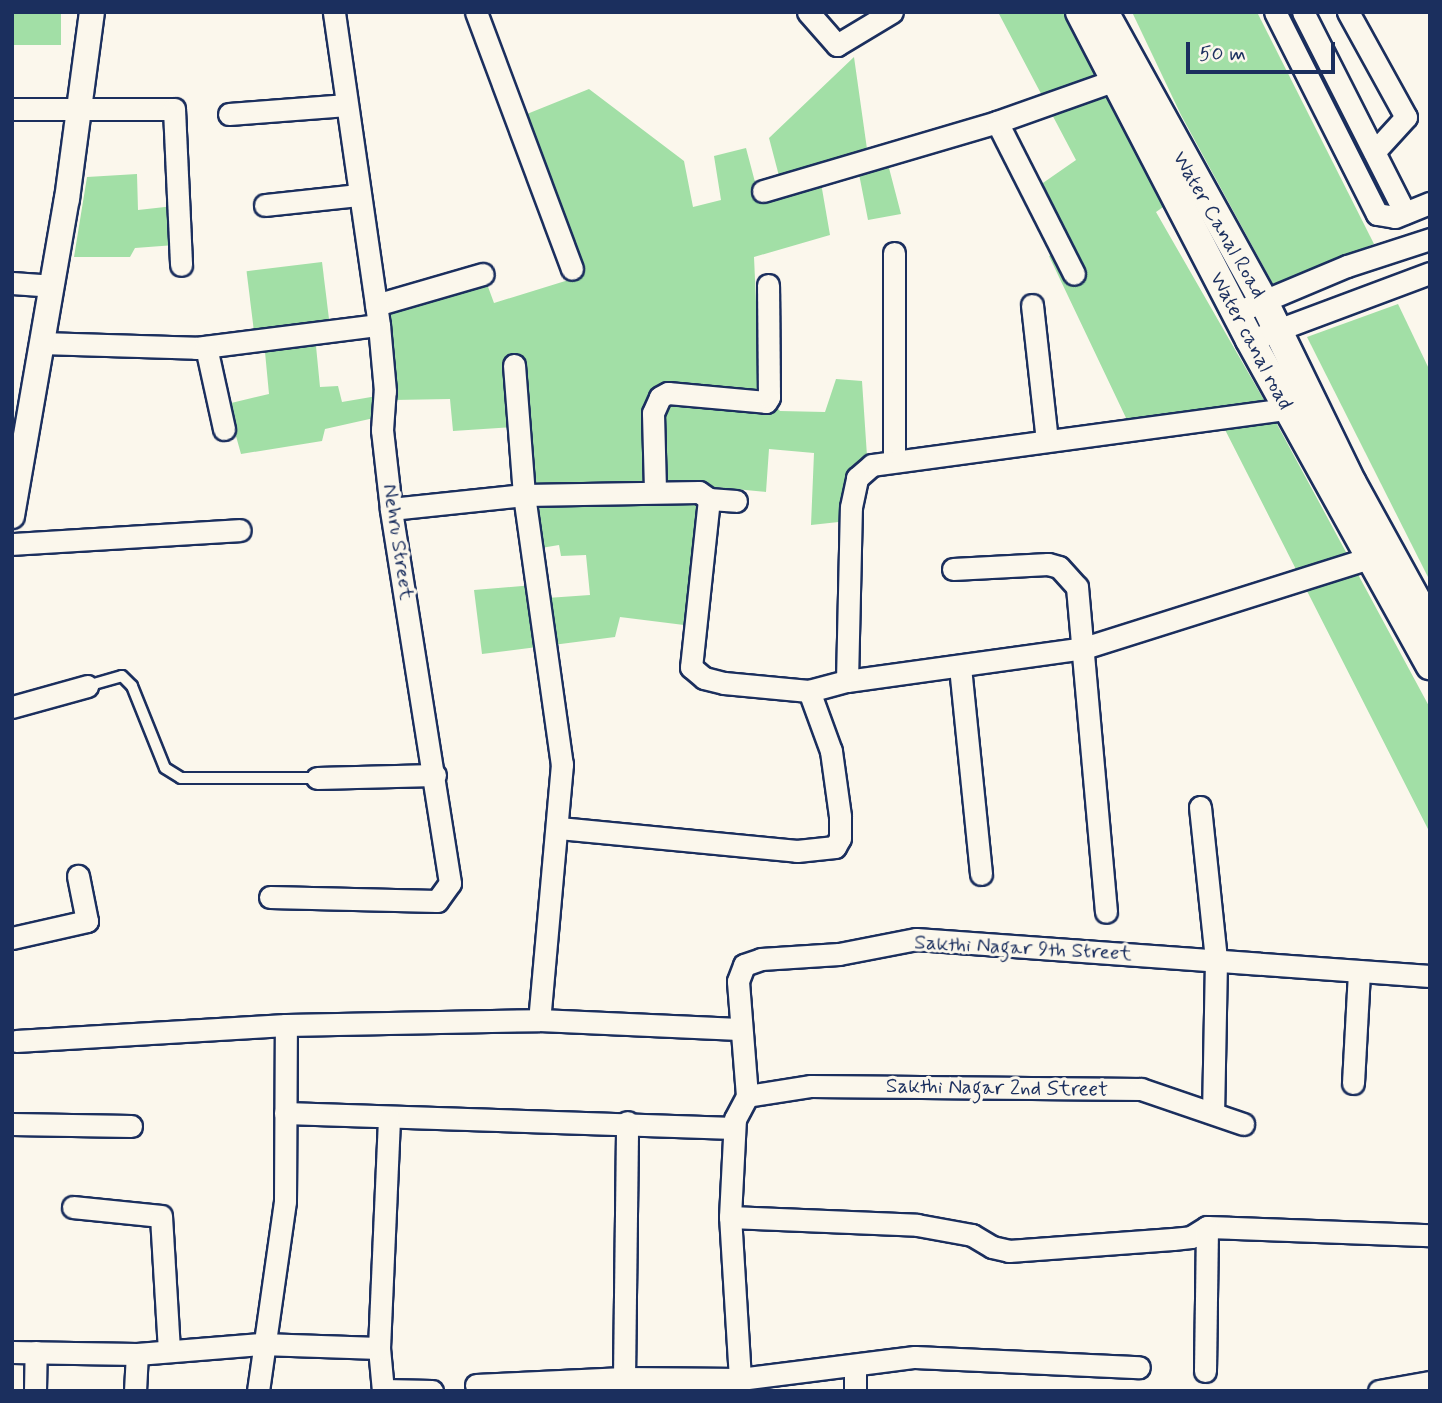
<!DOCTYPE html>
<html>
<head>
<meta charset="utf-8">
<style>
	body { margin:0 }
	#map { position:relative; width:1442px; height:1403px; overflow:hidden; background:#fbf7ec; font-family:Mynerve,sans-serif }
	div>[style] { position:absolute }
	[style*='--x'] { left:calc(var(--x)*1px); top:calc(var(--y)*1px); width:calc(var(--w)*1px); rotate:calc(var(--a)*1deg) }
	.green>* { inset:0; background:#a2dfa6; transform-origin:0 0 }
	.roads { filter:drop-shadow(2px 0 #1b2f5e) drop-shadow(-2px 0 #1b2f5e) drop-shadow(0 2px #1b2f5e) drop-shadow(0 -2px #1b2f5e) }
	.service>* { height:10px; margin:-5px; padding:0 5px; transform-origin:5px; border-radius:5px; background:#fbf7ec }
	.minor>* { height:21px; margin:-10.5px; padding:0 10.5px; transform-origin:10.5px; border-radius:10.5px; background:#fbf7ec }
	.tertiary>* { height:24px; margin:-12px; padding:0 12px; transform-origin:12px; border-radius:12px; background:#fbf7ec }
	.secondary>* { height:28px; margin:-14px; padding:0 14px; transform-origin:14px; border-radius:14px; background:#fbf7ec }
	span { translate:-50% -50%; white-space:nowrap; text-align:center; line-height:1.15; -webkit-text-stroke:6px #fbf7ec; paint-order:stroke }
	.street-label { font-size:21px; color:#1b2f5e }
	.frame { position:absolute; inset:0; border:14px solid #1b2f5e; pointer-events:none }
	.scale { position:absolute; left:1186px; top:42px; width:149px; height:32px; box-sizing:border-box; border:4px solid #1b2f5e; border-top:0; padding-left:9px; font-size:21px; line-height:24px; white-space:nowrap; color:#1b2f5e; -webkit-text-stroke:5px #fbf7ec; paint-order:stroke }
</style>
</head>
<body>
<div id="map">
	<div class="green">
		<div style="left:12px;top:12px;width:49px;height:33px"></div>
		<div style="clip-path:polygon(998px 12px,1065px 12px,1097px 72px,1166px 205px,1156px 212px,1264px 400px,1430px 708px,1430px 833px,1216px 412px,1127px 420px,1049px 256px,1070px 247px,1040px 185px,1076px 160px)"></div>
		<div style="clip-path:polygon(1132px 12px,1257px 12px,1374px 244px,1273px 284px,1181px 115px)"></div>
		<div style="clip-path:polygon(854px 57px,867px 149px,889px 168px,901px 214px,868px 220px,859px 174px,821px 183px,830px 235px,754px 257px,760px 390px,780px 411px,825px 412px,836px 379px,862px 381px,867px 456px,857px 520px,811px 525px,814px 453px,769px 449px,766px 492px,703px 486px,684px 625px,620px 617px,615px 637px,482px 654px,474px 590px,545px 584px,547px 598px,590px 595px,586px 555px,561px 556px,559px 545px,541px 548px,527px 426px,453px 431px,450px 399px,393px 400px,385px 311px,487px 284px,494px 303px,575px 278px,584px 267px,522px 116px,589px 89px,684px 161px,693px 207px,721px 200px,714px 156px,746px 148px,755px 182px,779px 176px,769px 138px)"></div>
		<div style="clip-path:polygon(137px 174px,138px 210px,174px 206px,175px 245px,135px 248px,130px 257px,74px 257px,87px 177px)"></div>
		<div style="left:322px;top:262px;width:60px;height:76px;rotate:83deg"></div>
		<div style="clip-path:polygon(1398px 304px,1430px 371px,1430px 581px,1307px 337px)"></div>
		<div style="clip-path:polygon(316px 346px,320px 387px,338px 386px,342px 402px,377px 396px,374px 418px,325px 429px,322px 441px,241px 454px,227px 404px,269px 394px,265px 352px)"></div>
	</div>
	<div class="roads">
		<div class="service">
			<div style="--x:87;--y:686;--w:36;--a:-16"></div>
			<div style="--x:122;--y:676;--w:14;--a:45"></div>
			<div style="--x:132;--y:686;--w:88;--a:68.1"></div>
			<div style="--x:165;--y:768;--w:19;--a:32"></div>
			<div style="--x:181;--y:778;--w:136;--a:0"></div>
		</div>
		<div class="minor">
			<div style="--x:476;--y:12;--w:274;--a:69.5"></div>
			<div style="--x:808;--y:12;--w:44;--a:48.7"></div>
			<div style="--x:837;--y:45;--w:64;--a:-31"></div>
			<div style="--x:1275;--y:12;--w:226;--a:63.2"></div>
			<div style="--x:1377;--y:214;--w:18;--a:9"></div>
			<div style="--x:1395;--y:217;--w:38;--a:-22"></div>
			<div style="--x:1303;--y:12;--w:225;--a:63.1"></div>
			<div style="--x:1348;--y:12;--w:120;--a:61.1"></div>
			<div style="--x:1406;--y:117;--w:47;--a:132.4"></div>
			<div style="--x:12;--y:109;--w:162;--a:0"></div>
			<div style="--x:174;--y:109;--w:156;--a:87.4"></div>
			<div style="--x:229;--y:114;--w:118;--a:-4.4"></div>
			<div style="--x:997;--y:122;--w:170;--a:63.1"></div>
			<div style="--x:763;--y:191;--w:244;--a:-16.4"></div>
			<div style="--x:997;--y:122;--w:138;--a:-19.5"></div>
			<div style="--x:265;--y:205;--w:95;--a:-6.1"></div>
			<div style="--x:12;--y:283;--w:39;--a:4"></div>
			<div style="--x:376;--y:305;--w:111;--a:-16.2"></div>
			<div style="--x:1032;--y:305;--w:136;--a:83.7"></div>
			<div style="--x:1235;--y:313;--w:121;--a:-22.8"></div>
			<div style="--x:1347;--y:266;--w:87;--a:-18"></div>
			<div style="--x:1264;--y:335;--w:177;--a:-20.5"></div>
			<div style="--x:41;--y:343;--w:155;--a:1.8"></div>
			<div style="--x:196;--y:348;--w:184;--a:-7.2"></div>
			<div style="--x:206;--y:347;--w:84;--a:77.6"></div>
			<div style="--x:514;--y:365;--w:130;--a:85.6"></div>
			<div style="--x:524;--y:495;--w:272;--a:82"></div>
			<div style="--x:562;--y:764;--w:257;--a:95.1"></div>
			<div style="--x:894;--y:460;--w:207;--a:-90"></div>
			<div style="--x:655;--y:490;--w:77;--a:-91.5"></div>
			<div style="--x:653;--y:413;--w:17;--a:-66"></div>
			<div style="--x:660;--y:397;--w:9;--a:-27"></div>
			<div style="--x:668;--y:393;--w:98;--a:5.2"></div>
			<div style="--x:766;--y:402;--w:6;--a:-59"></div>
			<div style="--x:769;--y:397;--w:112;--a:-90.5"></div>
			<div style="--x:709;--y:499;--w:27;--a:4"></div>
			<div style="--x:391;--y:509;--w:134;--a:-6"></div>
			<div style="--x:524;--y:495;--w:175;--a:-1"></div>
			<div style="--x:699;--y:492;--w:12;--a:35"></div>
			<div style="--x:709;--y:499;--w:169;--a:96.1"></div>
			<div style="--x:691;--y:667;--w:17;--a:40"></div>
			<div style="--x:704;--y:678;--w:21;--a:14"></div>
			<div style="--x:724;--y:683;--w:85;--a:5.4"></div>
			<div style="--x:809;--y:691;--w:39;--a:-15"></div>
			<div style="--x:847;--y:681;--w:239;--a:-7.9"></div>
			<div style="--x:1084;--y:648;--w:299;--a:-17.5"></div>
			<div style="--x:1369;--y:558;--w:16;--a:-35"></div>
			<div style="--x:12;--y:544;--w:228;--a:-3.5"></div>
			<div style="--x:953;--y:569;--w:95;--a:-3"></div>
			<div style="--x:1048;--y:564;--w:11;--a:15"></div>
			<div style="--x:1059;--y:567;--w:27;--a:48"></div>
			<div style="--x:1077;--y:587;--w:326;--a:84.9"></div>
			<div style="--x:960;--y:667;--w:208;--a:84.2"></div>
			<div style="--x:847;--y:681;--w:174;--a:-88.7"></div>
			<div style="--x:851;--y:507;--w:30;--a:-78"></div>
			<div style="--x:857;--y:478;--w:20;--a:-41"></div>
			<div style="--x:872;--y:465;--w:419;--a:-7.7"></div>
			<div style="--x:12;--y:707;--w:78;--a:-15.6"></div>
			<div style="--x:317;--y:778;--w:118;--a:-1.5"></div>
			<div style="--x:1200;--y:807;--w:154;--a:84"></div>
			<div style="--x:1216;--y:960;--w:151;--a:91.1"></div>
			<div style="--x:559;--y:828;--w:239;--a:5.5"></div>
			<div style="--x:797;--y:851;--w:38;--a:-6"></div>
			<div style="--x:835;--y:847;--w:10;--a:-61"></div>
			<div style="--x:840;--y:838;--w:22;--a:-90"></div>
			<div style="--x:840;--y:816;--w:66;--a:-97.9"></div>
			<div style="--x:831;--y:751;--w:64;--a:-110.1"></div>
			<div style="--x:270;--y:897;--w:167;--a:1.4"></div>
			<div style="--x:437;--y:901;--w:22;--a:-54"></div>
			<div style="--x:450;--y:883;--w:379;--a:-99"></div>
			<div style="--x:391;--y:509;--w:80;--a:-96.5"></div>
			<div style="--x:382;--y:430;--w:39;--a:-86"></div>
			<div style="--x:385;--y:391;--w:66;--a:-95.2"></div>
			<div style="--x:379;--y:325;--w:316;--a:-98.2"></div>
			<div style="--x:12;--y:938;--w:77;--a:-12.8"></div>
			<div style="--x:87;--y:921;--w:46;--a:-101.3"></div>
			<div style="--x:16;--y:1041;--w:270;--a:-3.4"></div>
			<div style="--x:286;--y:1025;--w:253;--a:-1.1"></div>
			<div style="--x:539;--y:1020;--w:200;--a:2.6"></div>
			<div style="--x:1353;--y:1083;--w:112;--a:-86.9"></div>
			<div style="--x:747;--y:1096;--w:65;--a:-8.9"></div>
			<div style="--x:811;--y:1086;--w:330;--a:0.5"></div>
			<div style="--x:1141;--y:1089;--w:108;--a:18.9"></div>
			<div style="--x:285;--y:1113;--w:449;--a:1.9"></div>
			<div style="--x:12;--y:1124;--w:119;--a:1"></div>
			<div style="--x:73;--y:1207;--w:88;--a:5.8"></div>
			<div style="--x:161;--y:1216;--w:135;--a:86.6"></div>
			<div style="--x:730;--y:1217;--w:187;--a:2.4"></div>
			<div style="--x:917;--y:1225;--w:56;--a:10.3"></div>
			<div style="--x:972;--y:1235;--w:23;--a:31"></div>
			<div style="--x:992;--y:1247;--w:17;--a:13"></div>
			<div style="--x:1009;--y:1251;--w:164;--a:-4.2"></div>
			<div style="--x:1173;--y:1239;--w:18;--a:-6"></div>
			<div style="--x:1191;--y:1237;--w:19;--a:-32"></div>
			<div style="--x:1207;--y:1227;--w:223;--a:2.1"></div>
			<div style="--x:12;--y:1352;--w:125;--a:0.9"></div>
			<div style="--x:137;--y:1354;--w:124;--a:-4.6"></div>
			<div style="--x:261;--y:1344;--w:118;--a:1.9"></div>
			<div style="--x:1205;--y:1371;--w:144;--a:-89.2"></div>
			<div style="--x:624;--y:1378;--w:256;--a:-89.3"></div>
			<div style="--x:740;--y:1379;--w:162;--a:-93.5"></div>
			<div style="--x:730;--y:1217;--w:98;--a:-87.1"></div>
			<div style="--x:735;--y:1119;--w:26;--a:-62"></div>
			<div style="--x:747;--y:1096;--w:115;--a:-94.5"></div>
			<div style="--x:738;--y:981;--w:17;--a:-69"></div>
			<div style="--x:744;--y:965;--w:18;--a:-19"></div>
			<div style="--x:761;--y:959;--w:78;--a:-3.7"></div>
			<div style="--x:839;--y:954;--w:78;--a:-11"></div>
			<div style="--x:916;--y:939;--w:515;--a:4.12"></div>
			<div style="--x:476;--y:1385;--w:148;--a:-2.7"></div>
			<div style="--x:624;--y:1378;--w:116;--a:0.5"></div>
			<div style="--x:740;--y:1379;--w:176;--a:-7.2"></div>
			<div style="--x:915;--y:1357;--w:224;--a:2.6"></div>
			<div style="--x:383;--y:1390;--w:49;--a:1.2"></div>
			<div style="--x:35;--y:1391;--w:39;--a:-89"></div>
			<div style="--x:135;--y:1391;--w:37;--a:-87"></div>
			<div style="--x:258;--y:1391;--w:192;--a:-81.9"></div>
			<div style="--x:285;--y:1201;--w:176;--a:-89.7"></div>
			<div style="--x:383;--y:1391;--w:43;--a:-95.3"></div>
			<div style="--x:379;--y:1348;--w:229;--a:-87.5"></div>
			<div style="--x:855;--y:1391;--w:25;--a:-90"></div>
			<div style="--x:1379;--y:1391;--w:52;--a:-10"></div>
		</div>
		<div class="tertiary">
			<div style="--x:12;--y:516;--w:322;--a:-80.2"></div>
			<div style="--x:67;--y:199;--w:189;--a:-82.4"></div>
		</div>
		<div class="secondary">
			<div style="--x:1080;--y:12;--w:369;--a:62.6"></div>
			<div style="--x:1250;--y:340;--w:372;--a:61"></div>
			<div style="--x:1104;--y:12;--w:329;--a:61.1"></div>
			<div style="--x:1263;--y:300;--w:203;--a:64.1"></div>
			<div style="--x:1352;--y:483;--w:162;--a:61.2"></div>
		</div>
	</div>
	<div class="street-label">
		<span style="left:1219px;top:225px;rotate:60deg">Water Canal Road</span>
		<span style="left:1251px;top:341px;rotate:62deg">Water canal road</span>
		<span style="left:398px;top:542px;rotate:81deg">Nehru Street</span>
		<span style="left:1023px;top:948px;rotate:3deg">Sakthi Nagar 9th Street</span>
		<span style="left:997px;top:1088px;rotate:1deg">Sakthi Nagar 2nd Street</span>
	</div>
	<div class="frame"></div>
	<div class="scale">50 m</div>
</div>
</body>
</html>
